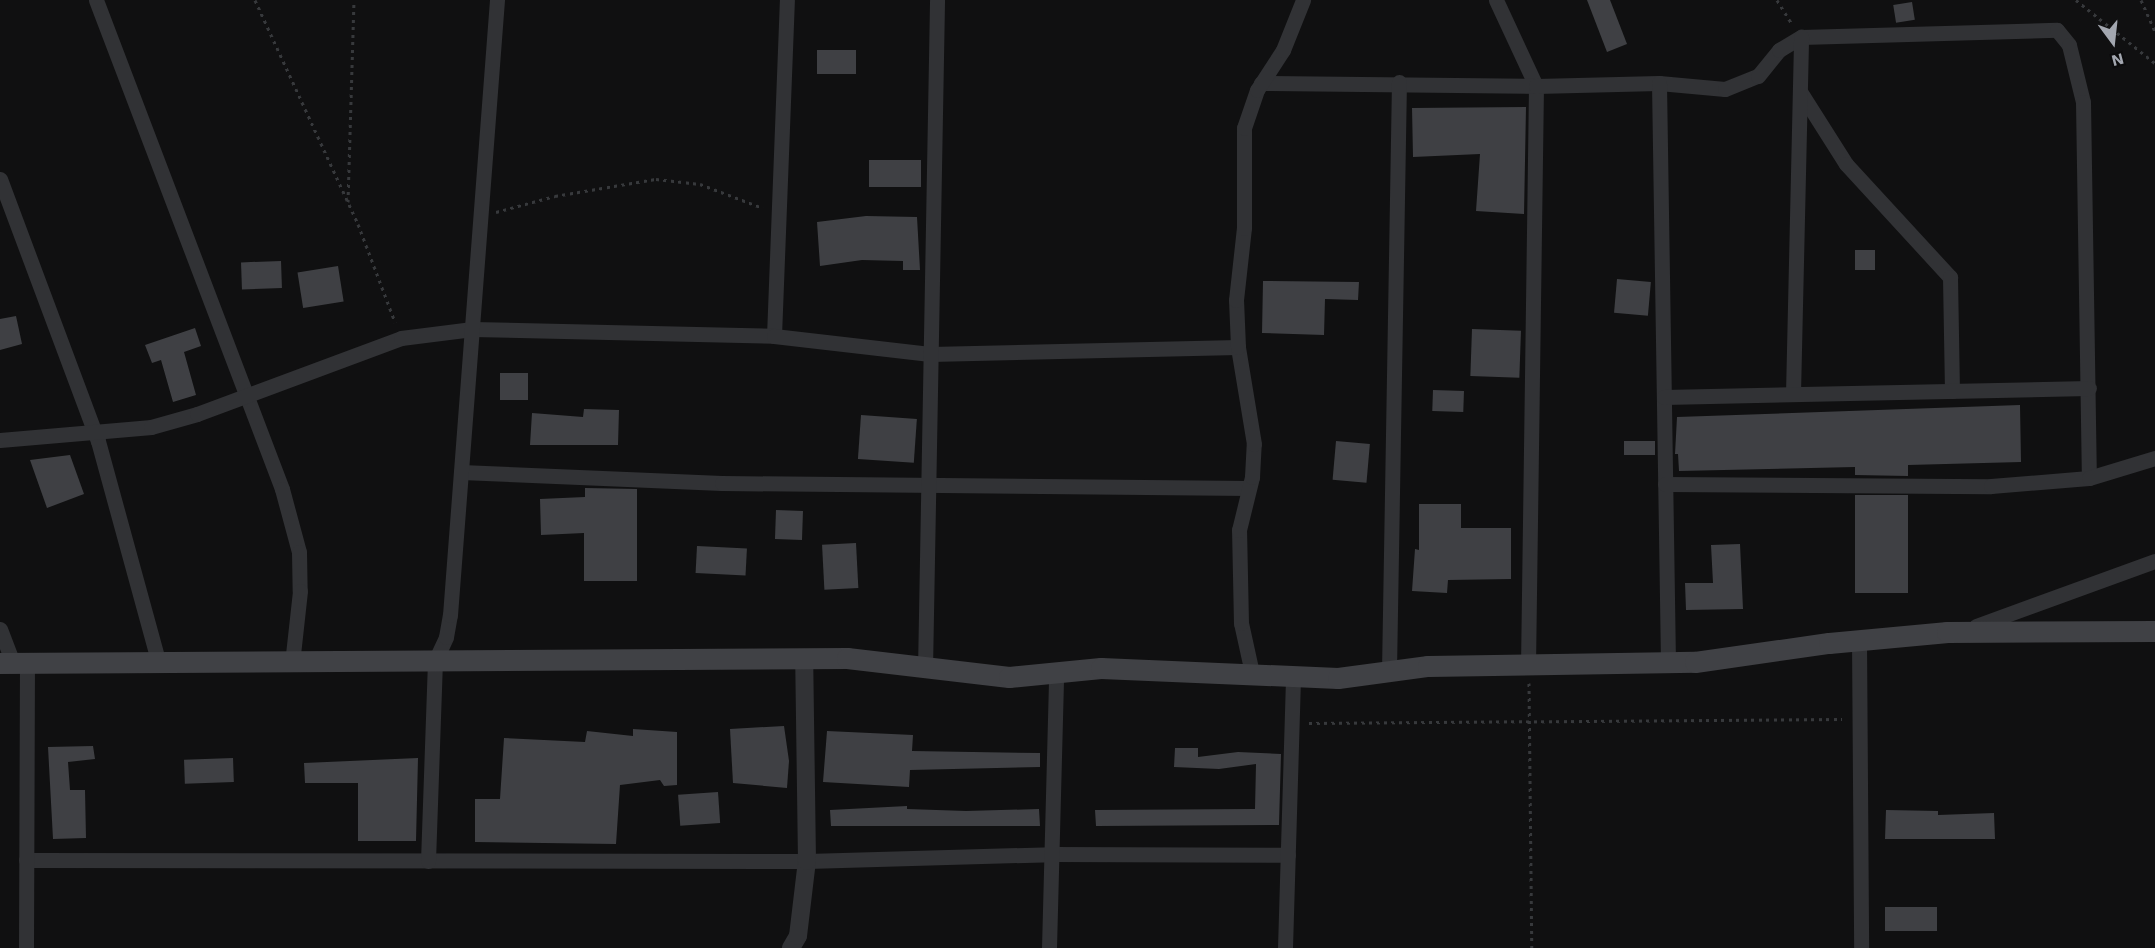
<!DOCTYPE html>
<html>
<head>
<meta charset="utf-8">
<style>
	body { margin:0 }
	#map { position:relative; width:2155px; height:948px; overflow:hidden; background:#101011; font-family:"Work Sans",sans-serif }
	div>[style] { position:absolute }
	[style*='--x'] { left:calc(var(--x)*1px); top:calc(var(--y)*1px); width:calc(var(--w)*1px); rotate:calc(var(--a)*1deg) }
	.building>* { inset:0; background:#3f4044; transform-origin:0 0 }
	.path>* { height:3px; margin-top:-1.5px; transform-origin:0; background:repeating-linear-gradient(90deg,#37393c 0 3px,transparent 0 7.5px) }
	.minor>* { height:15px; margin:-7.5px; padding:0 7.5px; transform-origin:7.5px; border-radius:7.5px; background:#313235 }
	.tertiary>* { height:18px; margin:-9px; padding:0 9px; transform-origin:9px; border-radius:9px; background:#313235 }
	.secondary>* { height:21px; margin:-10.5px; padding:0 10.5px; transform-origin:10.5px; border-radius:10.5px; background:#404145 }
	span { translate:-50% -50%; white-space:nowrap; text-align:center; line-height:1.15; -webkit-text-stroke:4.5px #0b0b0c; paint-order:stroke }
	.north { position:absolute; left:2083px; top:12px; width:60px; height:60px; -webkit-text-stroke:4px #0b0b0c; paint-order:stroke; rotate:165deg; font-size:16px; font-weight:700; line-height:24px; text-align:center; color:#a3a7b0 }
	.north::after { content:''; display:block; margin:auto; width:21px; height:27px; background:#a3a7b0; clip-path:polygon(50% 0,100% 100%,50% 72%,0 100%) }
</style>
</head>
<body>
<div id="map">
	<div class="building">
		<div style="clip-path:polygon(1587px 0,1610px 0,1627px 44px,1607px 52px)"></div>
		<div style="left:1912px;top:2px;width:18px;height:19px;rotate:81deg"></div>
		<div style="left:817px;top:50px;width:39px;height:24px"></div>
		<div style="clip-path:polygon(1526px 107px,1524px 214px,1476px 211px,1480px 154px,1413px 157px,1412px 108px)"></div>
		<div style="left:869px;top:160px;width:52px;height:27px"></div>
		<div style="clip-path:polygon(866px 216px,917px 217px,920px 270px,903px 270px,903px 261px,862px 260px,820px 266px,817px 222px)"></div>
		<div style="left:1855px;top:250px;width:20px;height:20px"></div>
		<div style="left:281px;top:261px;width:27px;height:40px;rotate:88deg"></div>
		<div style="left:338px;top:266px;width:36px;height:41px;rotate:81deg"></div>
		<div style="left:1617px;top:279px;width:34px;height:34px;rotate:5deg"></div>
		<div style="clip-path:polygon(1263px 281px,1359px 282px,1358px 300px,1325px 299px,1324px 335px,1262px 333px)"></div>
		<div style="clip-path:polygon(16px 316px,22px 344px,0 350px,0 319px)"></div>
		<div style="clip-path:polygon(195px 328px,201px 346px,184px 352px,196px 395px,173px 402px,161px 360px,152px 363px,145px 345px)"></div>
		<div style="left:1472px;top:329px;width:49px;height:47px;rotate:2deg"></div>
		<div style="left:500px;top:373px;width:28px;height:27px"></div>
		<div style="left:1433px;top:390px;width:31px;height:21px;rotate:2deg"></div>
		<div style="clip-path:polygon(2020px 405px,2021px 462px,1908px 465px,1908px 476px,1855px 475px,1855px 467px,1679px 471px,1678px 454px,1675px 454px,1677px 417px)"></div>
		<div style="clip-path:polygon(584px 409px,619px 410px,618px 445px,530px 445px,532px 413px,583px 417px)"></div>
		<div style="left:861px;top:415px;width:56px;height:44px;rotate:4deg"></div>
		<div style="left:1336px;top:441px;width:34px;height:39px;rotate:5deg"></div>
		<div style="left:1655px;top:441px;width:14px;height:31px;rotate:90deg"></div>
		<div style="clip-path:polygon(70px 455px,84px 494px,47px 508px,30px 460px)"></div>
		<div style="clip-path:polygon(585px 488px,637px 489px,637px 581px,584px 581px,584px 533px,541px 535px,540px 499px,585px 497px)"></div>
		<div style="left:1855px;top:495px;width:53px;height:98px"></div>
		<div style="clip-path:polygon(1419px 504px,1461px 504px,1461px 528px,1511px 528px,1511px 579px,1448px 580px,1447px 593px,1412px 591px,1415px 549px,1419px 550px)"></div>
		<div style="left:776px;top:510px;width:27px;height:29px;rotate:2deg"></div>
		<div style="left:856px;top:543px;width:45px;height:34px;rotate:87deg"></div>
		<div style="clip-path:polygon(1740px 544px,1743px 609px,1686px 610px,1685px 583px,1713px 583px,1711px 545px)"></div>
		<div style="left:697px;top:546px;width:50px;height:27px;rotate:3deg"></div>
		<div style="clip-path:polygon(784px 726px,789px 761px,787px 788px,733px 783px,730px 729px)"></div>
		<div style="clip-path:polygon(633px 729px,677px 732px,677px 785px,664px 786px,660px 780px,620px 785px,616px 844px,475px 842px,475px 799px,500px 799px,504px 738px,585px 742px,587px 731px,633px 736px)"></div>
		<div style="clip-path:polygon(827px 731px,913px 735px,912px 751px,1040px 753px,1040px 767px,910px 770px,909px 787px,823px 782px)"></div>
		<div style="clip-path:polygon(93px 746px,95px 759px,68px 762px,70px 790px,85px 790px,86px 838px,53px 839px,48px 747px)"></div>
		<div style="clip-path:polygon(1175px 748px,1198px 748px,1198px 757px,1238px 752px,1281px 754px,1279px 825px,1096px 826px,1095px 810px,1255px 809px,1256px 764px,1219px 769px,1174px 767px)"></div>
		<div style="left:233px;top:758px;width:24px;height:49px;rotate:88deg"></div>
		<div style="clip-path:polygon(418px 758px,416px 841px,358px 841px,358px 783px,305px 783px,304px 763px)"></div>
		<div style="left:718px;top:792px;width:31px;height:40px;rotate:86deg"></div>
		<div style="clip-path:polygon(907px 806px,907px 809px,966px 811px,1039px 809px,1040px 826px,831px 826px,830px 810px)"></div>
		<div style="clip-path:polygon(1886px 810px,1938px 811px,1938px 815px,1994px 813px,1995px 839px,1885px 839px)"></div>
		<div style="left:1937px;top:907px;width:24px;height:52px;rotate:90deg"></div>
	</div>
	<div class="path">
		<div style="--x:255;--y:0;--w:247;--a:65.3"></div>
		<div style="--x:358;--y:224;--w:105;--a:69.3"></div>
		<div style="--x:1777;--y:0;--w:28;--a:58"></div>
		<div style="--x:2076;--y:0;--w:101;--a:38.6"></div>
		<div style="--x:2141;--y:0;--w:35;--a:66"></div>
		<div style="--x:348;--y:202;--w:202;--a:-88.3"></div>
		<div style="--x:496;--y:212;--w:61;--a:-15.2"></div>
		<div style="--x:555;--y:196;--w:102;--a:-9.6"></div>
		<div style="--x:656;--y:179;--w:44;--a:6.5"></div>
		<div style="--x:700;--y:184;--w:67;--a:20.9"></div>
		<div style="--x:1529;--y:683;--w:265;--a:89.4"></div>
		<div style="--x:1309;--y:723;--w:533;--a:-0.43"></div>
	</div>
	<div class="minor">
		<div style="--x:96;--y:0;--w:523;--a:69.17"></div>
		<div style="--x:282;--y:489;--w:65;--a:74.9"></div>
		<div style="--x:299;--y:552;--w:39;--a:89"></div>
		<div style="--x:300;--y:591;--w:72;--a:96.3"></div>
		<div style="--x:1496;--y:0;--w:95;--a:65.1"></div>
		<div style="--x:1536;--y:86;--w:579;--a:90.79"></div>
		<div style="--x:1261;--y:83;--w:275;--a:0.6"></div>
		<div style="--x:1536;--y:86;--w:123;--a:-1.4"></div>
		<div style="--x:1659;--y:83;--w:66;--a:5.2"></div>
		<div style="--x:1725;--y:89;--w:35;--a:-22"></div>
		<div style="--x:1758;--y:76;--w:33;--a:-51"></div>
		<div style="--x:1779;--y:50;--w:26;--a:-31"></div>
		<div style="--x:1801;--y:37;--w:256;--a:-1.6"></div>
		<div style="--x:2057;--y:30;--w:19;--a:51"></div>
		<div style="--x:2069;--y:45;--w:59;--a:76.2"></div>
		<div style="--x:2083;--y:102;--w:376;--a:89.1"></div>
		<div style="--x:1659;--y:83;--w:580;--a:89.11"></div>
		<div style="--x:1801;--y:93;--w:84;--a:57.6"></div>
		<div style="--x:1846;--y:164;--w:154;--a:47.4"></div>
		<div style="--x:1950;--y:277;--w:114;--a:89"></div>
		<div style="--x:0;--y:179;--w:280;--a:69.5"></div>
		<div style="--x:98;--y:441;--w:231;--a:74.7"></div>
		<div style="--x:774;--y:336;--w:336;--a:-87.8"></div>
		<div style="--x:1793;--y:394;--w:357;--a:-88.7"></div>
		<div style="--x:1664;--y:397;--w:425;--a:-1.2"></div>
		<div style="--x:0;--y:440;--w:152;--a:-4.9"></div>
		<div style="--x:151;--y:427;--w:48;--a:-15.8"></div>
		<div style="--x:197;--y:414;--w:218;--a:-20.4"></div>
		<div style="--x:401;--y:338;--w:72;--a:-7.2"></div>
		<div style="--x:472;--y:329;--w:302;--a:1.3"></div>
		<div style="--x:774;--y:336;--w:157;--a:6.6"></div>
		<div style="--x:930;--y:354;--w:308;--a:-1.3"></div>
		<div style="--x:461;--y:472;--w:261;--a:2.4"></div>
		<div style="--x:722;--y:483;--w:527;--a:0.54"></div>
		<div style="--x:1665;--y:484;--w:326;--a:0.4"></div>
		<div style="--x:1991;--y:486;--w:98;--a:-4.7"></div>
		<div style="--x:2089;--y:478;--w:69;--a:-16.9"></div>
		<div style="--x:1976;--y:626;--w:190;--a:-20"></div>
		<div style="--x:0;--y:629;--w:36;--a:69"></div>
		<div style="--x:1859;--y:640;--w:308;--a:89.6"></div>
		<div style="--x:925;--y:670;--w:670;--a:-88.97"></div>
		<div style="--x:1389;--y:671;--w:589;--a:-89.03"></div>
		<div style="--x:1252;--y:673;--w:51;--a:-102.4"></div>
		<div style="--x:1241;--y:623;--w:93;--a:-91.2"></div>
		<div style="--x:1239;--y:530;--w:55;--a:-76.2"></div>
		<div style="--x:1252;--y:477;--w:33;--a:-87"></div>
		<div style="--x:1254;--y:444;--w:98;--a:-99.4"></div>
		<div style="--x:1238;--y:347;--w:47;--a:-92.4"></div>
		<div style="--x:1236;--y:300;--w:72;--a:-83.7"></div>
		<div style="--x:1244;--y:228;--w:100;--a:-90"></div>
		<div style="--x:1244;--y:128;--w:40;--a:-71.1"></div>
		<div style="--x:1257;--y:90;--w:48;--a:-57"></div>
		<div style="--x:1283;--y:50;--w:54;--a:-68.2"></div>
		<div style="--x:26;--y:860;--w:781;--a:0.07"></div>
		<div style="--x:807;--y:861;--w:245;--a:-1.6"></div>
		<div style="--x:1052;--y:854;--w:236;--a:0.2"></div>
		<div style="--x:428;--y:861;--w:200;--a:-88"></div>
		<div style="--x:435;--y:661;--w:26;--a:-65"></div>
		<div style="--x:446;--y:637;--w:22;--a:-80"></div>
		<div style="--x:450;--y:615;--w:617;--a:-85.63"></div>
		<div style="--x:26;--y:948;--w:286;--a:-89.8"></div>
		<div style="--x:1049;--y:948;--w:276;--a:-88.5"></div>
		<div style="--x:1285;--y:948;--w:273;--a:-88.3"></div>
	</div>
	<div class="tertiary">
		<div style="--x:791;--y:948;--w:14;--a:-60"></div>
		<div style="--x:798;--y:936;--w:76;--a:-83.2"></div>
		<div style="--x:807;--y:861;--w:203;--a:-90.8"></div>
	</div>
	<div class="secondary">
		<div style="--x:0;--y:663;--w:847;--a:-0.34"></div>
		<div style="--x:847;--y:658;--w:163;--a:6.7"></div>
		<div style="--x:1009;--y:677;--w:92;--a:-5.6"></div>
		<div style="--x:1101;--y:668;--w:237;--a:2.4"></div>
		<div style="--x:1338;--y:678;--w:91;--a:-7.6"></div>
		<div style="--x:1428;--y:666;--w:267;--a:-0.9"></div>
		<div style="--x:1695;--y:662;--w:135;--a:-8.1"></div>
		<div style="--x:1829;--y:643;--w:119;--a:-5.3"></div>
		<div style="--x:1947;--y:632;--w:208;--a:-0.3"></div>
	</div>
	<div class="north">N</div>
</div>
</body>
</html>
